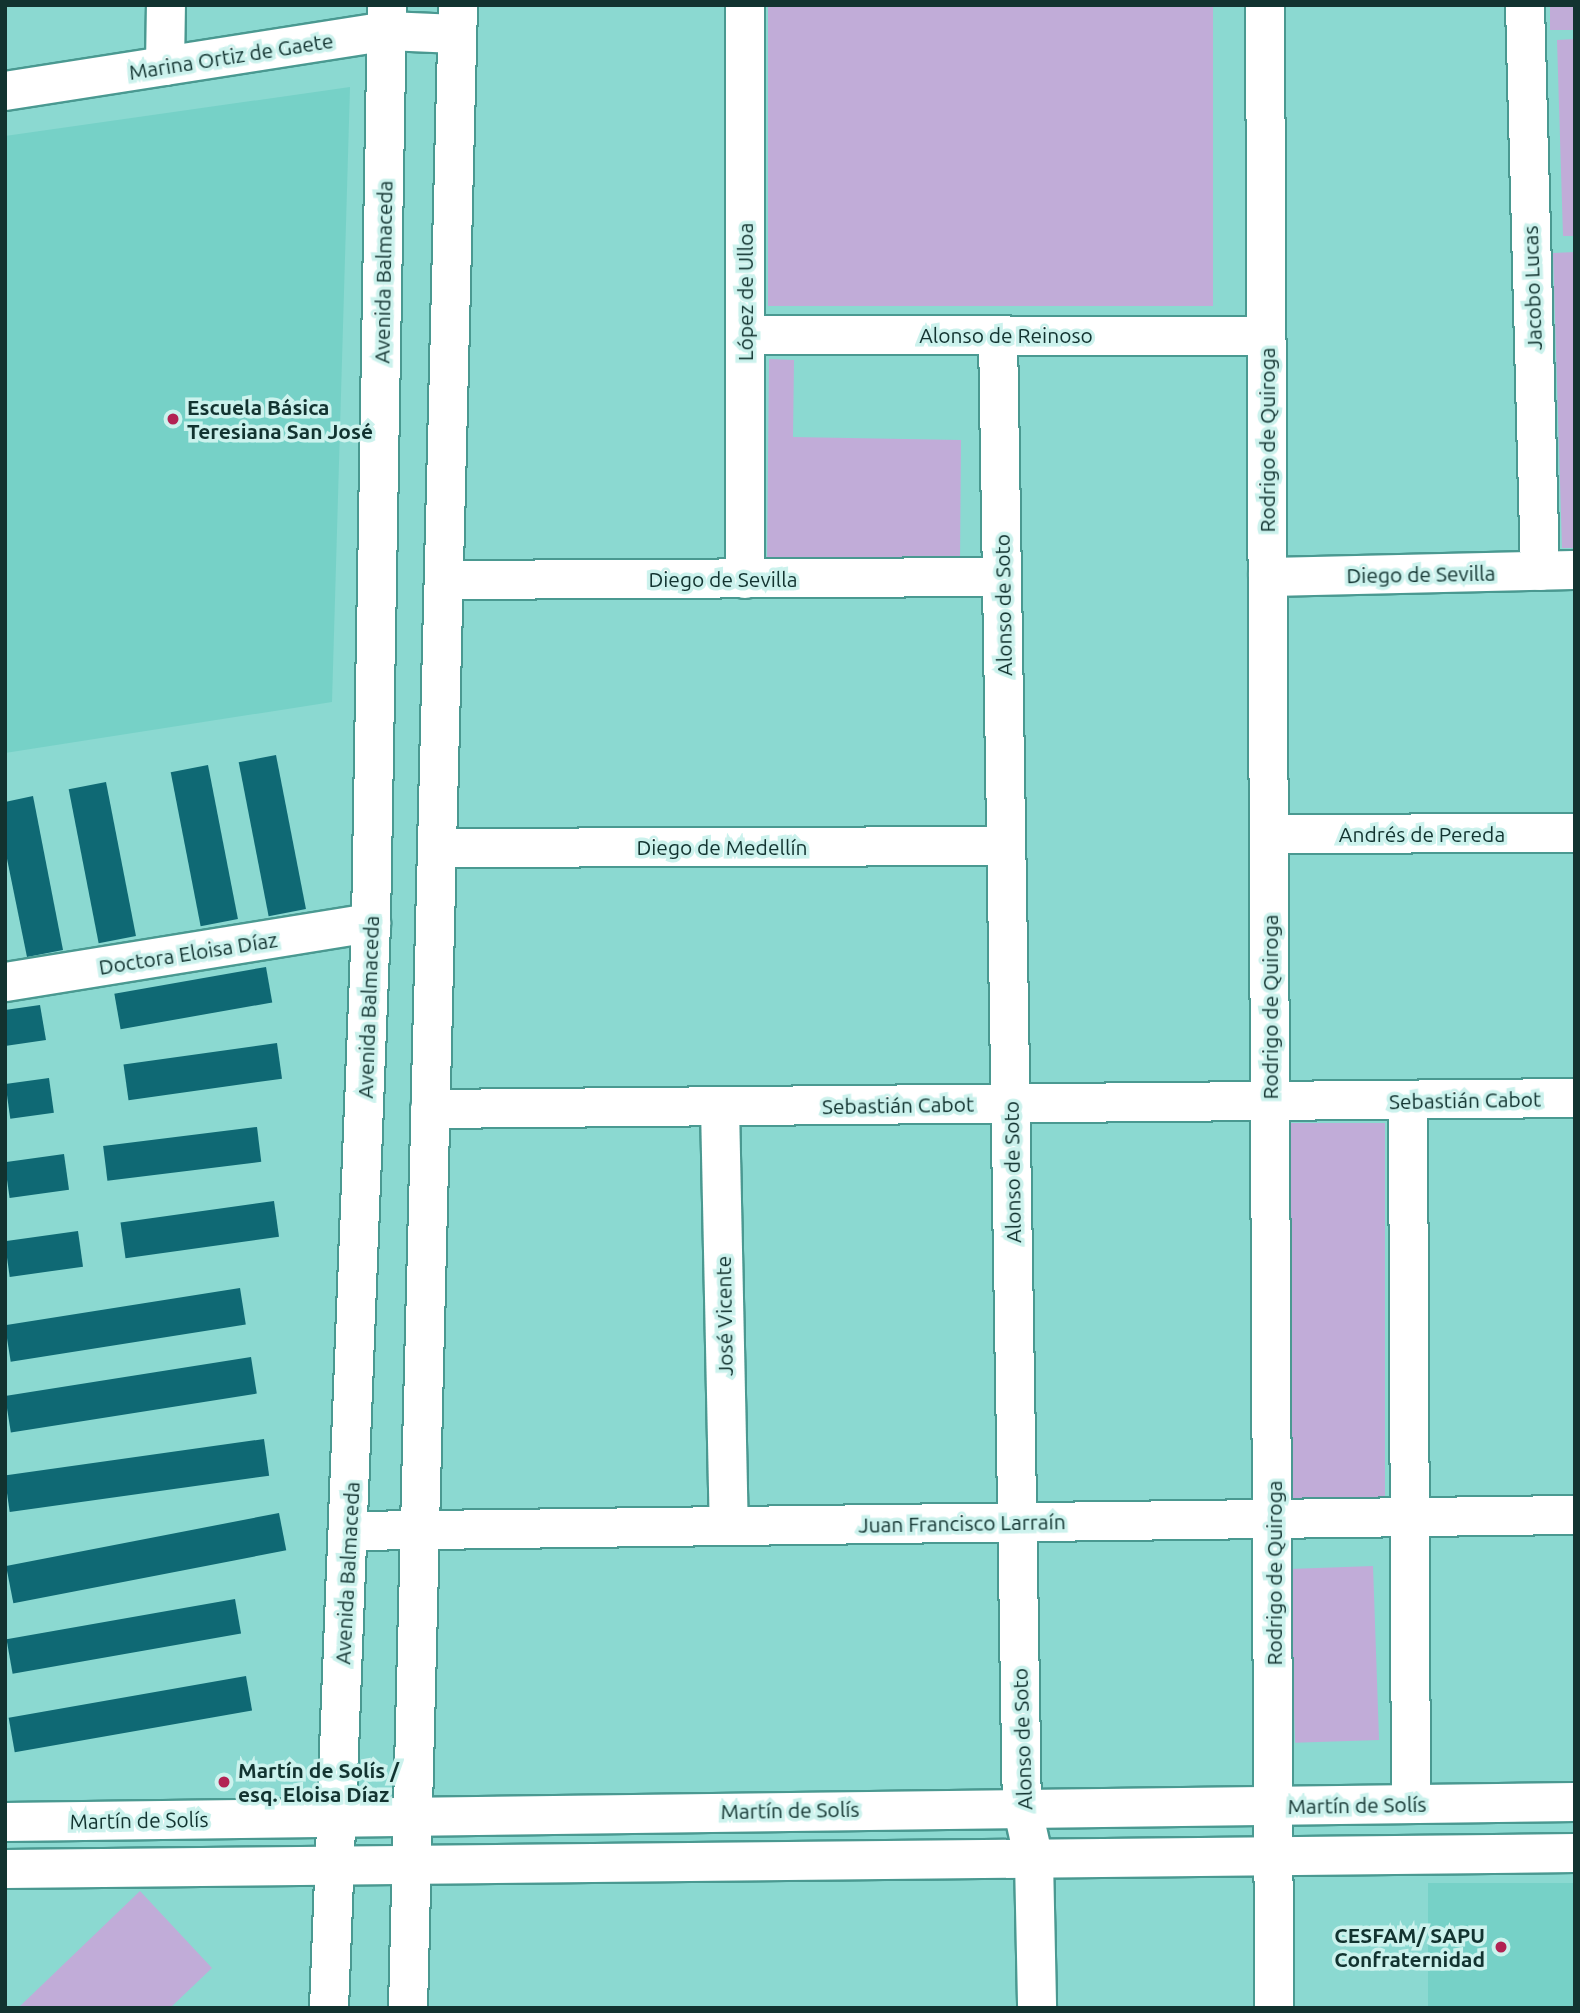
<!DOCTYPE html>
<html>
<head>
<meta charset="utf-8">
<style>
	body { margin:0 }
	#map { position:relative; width:1580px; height:2013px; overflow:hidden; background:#8bd9d1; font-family:Ubuntu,sans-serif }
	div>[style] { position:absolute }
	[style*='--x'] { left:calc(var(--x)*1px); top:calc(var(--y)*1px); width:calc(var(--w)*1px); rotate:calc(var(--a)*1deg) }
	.built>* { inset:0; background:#76d1c7; transform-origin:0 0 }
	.green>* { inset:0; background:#c1acd8; transform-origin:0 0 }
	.building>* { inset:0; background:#0f6974; transform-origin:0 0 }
	.roads { filter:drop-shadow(2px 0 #4a9991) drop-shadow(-2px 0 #4a9991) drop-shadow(0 2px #4a9991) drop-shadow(0 -2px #4a9991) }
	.minor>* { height:38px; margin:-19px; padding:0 19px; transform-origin:19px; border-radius:19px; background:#fff }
	.tertiary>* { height:38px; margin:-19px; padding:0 19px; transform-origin:19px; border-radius:19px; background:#fff }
	.dots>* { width:19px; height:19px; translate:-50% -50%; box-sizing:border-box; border:4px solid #ccf2ed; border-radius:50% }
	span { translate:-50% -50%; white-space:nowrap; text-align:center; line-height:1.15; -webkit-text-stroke:7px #ccf2ed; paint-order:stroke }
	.street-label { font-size:21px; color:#123330 }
	.poi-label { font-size:21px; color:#123330; font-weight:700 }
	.left { translate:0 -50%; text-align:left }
	.right { translate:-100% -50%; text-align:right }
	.frame { position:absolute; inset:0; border:7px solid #123330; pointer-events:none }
</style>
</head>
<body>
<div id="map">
	<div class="built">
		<div style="clip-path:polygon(350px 87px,332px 702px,5px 753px,5px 136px)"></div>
		<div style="left:1575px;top:1883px;width:125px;height:147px;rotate:90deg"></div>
	</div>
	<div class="green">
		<div style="left:768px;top:5px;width:445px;height:301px"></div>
		<div style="left:1550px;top:5px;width:25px;height:25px"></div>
		<div style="clip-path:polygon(1575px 39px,1575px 236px,1563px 236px,1557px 40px)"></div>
		<div style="clip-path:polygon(1575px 252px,1575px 548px,1562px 548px,1553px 253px)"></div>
		<div style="clip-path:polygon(769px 359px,794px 360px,793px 437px,961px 440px,960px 566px,767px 563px)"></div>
		<div style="left:1287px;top:1123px;width:98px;height:376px"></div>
		<div style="left:1373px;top:1566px;width:174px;height:84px;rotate:88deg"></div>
		<div style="clip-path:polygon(140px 1891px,212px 1968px,170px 2008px,18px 2008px)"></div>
	</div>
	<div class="building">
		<div style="left:276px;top:755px;width:157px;height:38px;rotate:79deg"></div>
		<div style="left:208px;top:765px;width:157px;height:38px;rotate:79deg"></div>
		<div style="left:106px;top:782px;width:157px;height:38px;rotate:79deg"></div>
		<div style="clip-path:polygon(33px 796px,63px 950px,27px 957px,5px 849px,5px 802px)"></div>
		<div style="left:266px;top:967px;width:36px;height:154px;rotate:80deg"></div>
		<div style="clip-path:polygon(40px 1005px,46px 1040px,5px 1046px,5px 1010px)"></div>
		<div style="left:277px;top:1043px;width:36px;height:155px;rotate:82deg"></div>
		<div style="left:49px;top:1078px;width:35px;height:44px;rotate:82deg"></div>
		<div style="left:257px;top:1127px;width:35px;height:155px;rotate:83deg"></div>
		<div style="left:64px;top:1154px;width:36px;height:60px;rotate:82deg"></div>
		<div style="left:274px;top:1201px;width:36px;height:155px;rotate:82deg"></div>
		<div style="left:78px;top:1231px;width:36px;height:74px;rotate:82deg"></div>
		<div style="left:240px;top:1288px;width:37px;height:238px;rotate:81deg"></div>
		<div style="left:251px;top:1357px;width:37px;height:249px;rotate:81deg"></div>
		<div style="left:264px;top:1439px;width:37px;height:262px;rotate:82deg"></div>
		<div style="left:279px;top:1513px;width:38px;height:278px;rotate:79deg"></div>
		<div style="left:235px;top:1599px;width:35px;height:232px;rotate:80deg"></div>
		<div style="left:246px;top:1676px;width:35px;height:241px;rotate:80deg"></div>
	</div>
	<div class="roads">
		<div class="minor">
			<div style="--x:745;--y:5;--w:574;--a:90"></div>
			<div style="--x:1265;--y:5;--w:2003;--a:89.74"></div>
			<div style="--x:1525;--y:5;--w:566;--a:88.48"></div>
			<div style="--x:165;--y:66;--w:61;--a:-89.1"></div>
			<div style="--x:5;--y:91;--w:387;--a:-8.9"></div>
			<div style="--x:387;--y:31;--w:70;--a:2.5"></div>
			<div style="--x:745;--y:335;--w:521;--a:0.11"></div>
			<div style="--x:998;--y:335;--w:1471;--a:89.07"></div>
			<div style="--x:1022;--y:1806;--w:55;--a:77.5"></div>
			<div style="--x:1034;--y:1860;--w:148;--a:88.8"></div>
			<div style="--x:1268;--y:577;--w:307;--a:-1.3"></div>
			<div style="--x:444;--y:580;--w:558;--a:-0.31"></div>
			<div style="--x:1269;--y:834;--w:306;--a:-0.2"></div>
			<div style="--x:437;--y:848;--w:569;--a:-0.2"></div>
			<div style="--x:5;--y:982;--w:371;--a:-9.2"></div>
			<div style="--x:1408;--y:1100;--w:704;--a:89.76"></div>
			<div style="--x:720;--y:1107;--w:419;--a:88.8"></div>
			<div style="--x:430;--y:1109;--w:1145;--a:-0.55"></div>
			<div style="--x:350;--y:1531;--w:1225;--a:-0.75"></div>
		</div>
		<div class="tertiary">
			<div style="--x:5;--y:1822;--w:1570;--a:-0.73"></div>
			<div style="--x:5;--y:1869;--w:1570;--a:-0.58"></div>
			<div style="--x:329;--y:2008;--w:1086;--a:-87.78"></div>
			<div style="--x:371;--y:923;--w:918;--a:-89"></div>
			<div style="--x:408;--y:2008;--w:2004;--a:-88.57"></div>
		</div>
	</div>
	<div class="dots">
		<div style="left:173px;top:419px;background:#b22253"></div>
		<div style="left:224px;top:1782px;background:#b22253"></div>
		<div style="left:1501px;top:1947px;background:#b22253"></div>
	</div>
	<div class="street-label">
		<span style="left:231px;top:56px;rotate:-9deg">Marina Ortiz de Gaete</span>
		<span style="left:383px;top:272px;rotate:-89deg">Avenida Balmaceda</span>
		<span style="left:1532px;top:288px;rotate:-92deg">Jacobo Lucas</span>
		<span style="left:745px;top:292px;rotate:-90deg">López de Ulloa</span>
		<span style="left:1006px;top:335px">Alonso de Reinoso</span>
		<span style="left:1267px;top:440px;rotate:-90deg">Rodrigo de Quiroga</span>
		<span style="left:1421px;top:574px;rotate:-1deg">Diego de Sevilla</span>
		<span style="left:723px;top:579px">Diego de Sevilla</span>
		<span style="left:1003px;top:605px;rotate:-91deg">Alonso de Soto</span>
		<span style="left:1422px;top:834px">Andrés de Pereda</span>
		<span style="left:722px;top:847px">Diego de Medellín</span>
		<span style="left:188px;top:953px;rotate:-9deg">Doctora Eloisa Díaz</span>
		<span style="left:368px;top:1007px;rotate:-88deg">Avenida Balmaceda</span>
		<span style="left:1270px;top:1007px;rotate:-90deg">Rodrigo de Quiroga</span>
		<span style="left:1465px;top:1100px;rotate:-1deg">Sebastián Cabot</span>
		<span style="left:898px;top:1105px;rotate:-1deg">Sebastián Cabot</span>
		<span style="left:1012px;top:1172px;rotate:-91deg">Alonso de Soto</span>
		<span style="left:724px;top:1316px;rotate:-91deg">José Vicente</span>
		<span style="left:962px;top:1523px;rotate:-1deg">Juan Francisco Larraín</span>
		<span style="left:347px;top:1573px;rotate:-87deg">Avenida Balmaceda</span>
		<span style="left:1274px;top:1573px;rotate:-90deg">Rodrigo de Quiroga</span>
		<span style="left:1022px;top:1739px;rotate:-92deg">Alonso de Soto</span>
		<span style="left:1357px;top:1805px;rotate:-1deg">Martín de Solís</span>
		<span style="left:790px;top:1810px;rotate:-1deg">Martín de Solís</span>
		<span style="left:139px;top:1820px;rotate:-1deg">Martín de Solís</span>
	</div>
	<div class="poi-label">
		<span class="left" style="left:187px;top:419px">Escuela Básica<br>Teresiana San José</span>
		<span class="left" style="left:238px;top:1782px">Martín de Solís /<br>esq. Eloisa Díaz</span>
		<span class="right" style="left:1485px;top:1947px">CESFAM/ SAPU<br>Confraternidad</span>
	</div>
	<div class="frame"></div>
</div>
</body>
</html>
